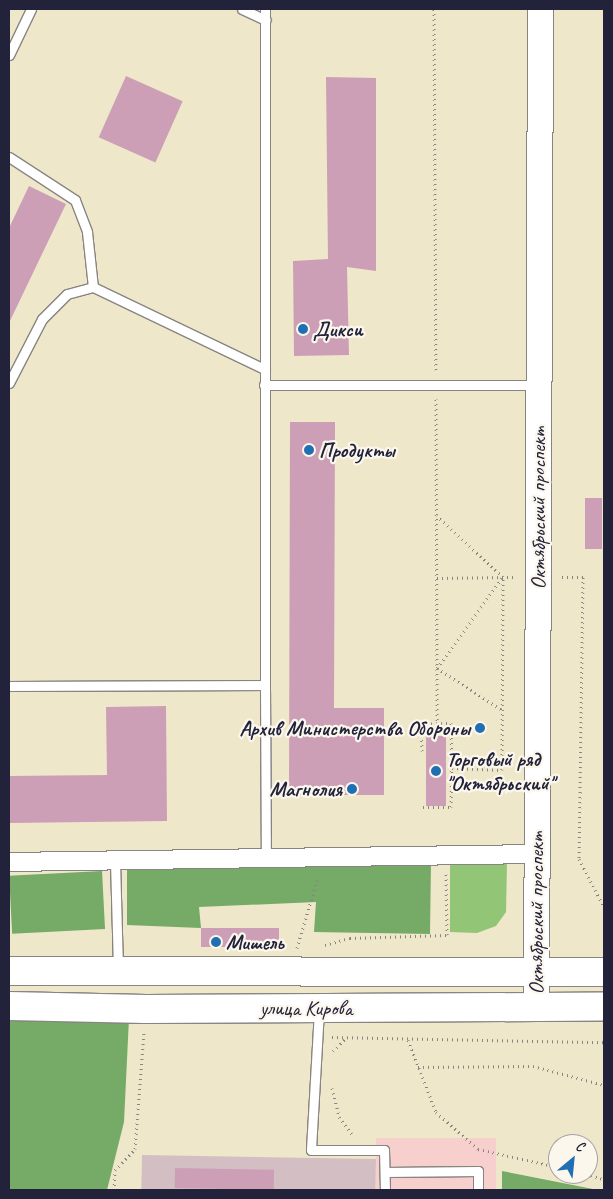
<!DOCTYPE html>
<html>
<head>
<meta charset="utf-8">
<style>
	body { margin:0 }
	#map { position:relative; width:613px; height:1199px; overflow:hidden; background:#eee7ca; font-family:Caveat,sans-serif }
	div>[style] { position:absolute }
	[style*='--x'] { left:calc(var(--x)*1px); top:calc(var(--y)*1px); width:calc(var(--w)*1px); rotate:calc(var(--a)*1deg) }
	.built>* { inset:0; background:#f7d0cd; transform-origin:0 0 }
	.industrial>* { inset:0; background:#d2bec3; transform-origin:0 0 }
	.green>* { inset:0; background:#92c576 }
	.forest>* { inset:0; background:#75aa67; transform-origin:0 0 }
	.building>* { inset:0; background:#cd9fb6; transform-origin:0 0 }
	.path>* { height:3px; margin-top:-1.5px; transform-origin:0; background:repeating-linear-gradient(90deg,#888482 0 1px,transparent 0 5px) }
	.roads { filter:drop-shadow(1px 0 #888482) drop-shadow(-1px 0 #888482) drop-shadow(0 1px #888482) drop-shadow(0 -1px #888482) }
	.service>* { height:9px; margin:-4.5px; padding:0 4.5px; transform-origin:4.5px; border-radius:4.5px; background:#fff }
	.minor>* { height:18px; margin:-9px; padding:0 9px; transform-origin:9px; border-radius:9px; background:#fff }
	.secondary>* { height:25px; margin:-12.5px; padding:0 12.5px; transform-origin:12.5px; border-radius:12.5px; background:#fff }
	.primary>* { height:28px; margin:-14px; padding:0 14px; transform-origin:14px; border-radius:14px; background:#fff }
	.dots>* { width:14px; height:14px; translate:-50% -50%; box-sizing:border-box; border:2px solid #fbf7ec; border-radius:50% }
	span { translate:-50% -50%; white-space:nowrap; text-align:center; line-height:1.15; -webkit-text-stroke:4.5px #fbf7ec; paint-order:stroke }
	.poi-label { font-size:21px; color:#22223b; font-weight:700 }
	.left { translate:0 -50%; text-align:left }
	.right { translate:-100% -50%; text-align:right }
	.street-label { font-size:21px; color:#22223b }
	.frame { position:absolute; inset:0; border:10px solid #22223b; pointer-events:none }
	.north { position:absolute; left:548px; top:1134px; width:50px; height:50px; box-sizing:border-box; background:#fbf7ec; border:1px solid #a4a2a5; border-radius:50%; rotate:28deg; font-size:14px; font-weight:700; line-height:20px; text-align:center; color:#22223b }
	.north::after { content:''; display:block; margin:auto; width:18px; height:22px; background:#1f6fb2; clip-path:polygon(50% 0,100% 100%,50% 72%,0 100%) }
</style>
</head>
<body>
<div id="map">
	<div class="built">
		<div style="left:496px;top:1138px;width:52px;height:120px;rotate:90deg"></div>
	</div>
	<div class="industrial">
		<div style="left:142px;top:1155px;width:234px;height:35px;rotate:1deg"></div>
	</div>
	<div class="green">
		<div style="clip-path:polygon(507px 861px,506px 912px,496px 926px,477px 933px,450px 932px,450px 862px)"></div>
	</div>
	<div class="forest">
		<div style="clip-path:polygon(431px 862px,430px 934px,314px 932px,316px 902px,199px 907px,201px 928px,127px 925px,127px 870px)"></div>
		<div style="left:102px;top:871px;width:58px;height:93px;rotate:87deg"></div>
		<div style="clip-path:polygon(9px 1017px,129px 1018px,124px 1122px,107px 1190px,9px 1190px)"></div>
		<div style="clip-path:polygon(502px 1171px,598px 1190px,502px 1190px)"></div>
	</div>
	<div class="building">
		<div style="left:126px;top:76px;width:62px;height:67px;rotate:24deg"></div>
		<div style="clip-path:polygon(326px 77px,376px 78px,376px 271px,347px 267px,349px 355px,294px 356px,293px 261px,328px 259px)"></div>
		<div style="clip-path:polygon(29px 186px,66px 204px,9px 323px,9px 228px)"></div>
		<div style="clip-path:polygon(290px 422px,335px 422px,334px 708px,384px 708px,384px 795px,289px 795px)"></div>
		<div style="left:602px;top:498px;width:51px;height:17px;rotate:90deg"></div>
		<div style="clip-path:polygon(166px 706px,167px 821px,9px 823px,9px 776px,107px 775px,106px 707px)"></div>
		<div style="left:426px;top:736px;width:20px;height:70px"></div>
		<div style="left:201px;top:928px;width:78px;height:19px"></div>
		<div style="left:175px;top:1168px;width:99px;height:20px;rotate:1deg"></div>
	</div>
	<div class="path">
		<div style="--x:434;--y:9;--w:361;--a:89.7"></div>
		<div style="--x:436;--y:399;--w:325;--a:89.8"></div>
		<div style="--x:562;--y:577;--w:21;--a:0"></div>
		<div style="--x:583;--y:577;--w:282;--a:90.8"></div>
		<div style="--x:579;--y:859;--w:54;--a:62.5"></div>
		<div style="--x:437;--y:578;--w:78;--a:-0.7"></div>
		<div style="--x:502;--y:578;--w:111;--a:125.8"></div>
		<div style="--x:437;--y:668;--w:77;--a:32.9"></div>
		<div style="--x:422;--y:751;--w:27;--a:-92"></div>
		<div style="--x:421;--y:724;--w:30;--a:-2"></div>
		<div style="--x:451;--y:723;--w:45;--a:88.7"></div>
		<div style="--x:423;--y:807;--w:28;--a:0"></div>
		<div style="--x:451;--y:807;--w:39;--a:-89"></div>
		<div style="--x:452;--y:768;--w:50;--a:2.3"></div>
		<div style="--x:502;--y:770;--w:193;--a:-89.7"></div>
		<div style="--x:503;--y:577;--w:90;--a:-137.3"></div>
		<div style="--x:325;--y:945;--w:26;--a:-16"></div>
		<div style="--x:350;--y:938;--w:97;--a:-1.8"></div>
		<div style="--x:447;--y:935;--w:61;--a:-90.9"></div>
		<div style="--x:297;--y:948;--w:74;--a:-73.5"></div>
		<div style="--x:332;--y:1037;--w:272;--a:1.1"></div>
		<div style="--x:408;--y:1040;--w:77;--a:68.7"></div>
		<div style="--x:436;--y:1112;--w:56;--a:41.4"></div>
		<div style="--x:478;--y:1149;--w:82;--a:12.7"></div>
		<div style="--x:333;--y:1051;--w:18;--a:-45"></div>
		<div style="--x:418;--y:1067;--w:115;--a:-0.5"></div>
		<div style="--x:533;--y:1066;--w:73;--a:15"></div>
		<div style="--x:332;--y:1088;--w:30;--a:76"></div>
		<div style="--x:339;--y:1117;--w:21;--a:53"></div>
		<div style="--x:586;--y:1174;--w:19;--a:16"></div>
		<div style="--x:114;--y:1190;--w:20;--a:-87"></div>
		<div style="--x:115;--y:1170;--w:29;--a:-46"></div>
		<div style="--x:135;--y:1149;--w:117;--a:-85.6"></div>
	</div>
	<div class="roads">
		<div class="service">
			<div style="--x:242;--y:9;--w:26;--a:25"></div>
			<div style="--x:265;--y:9;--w:676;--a:90"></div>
			<div style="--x:9;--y:55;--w:51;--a:-64.4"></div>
			<div style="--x:9;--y:157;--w:79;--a:33.1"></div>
			<div style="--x:75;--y:200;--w:34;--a:69"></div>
			<div style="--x:87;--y:232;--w:55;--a:83.8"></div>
			<div style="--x:9;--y:383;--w:72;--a:-62.7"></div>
			<div style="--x:42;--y:319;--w:35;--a:-45"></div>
			<div style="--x:67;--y:294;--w:27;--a:-15"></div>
			<div style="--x:93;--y:287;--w:190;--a:25.6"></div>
			<div style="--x:264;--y:385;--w:272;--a:0"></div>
			<div style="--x:9;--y:686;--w:256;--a:-0.2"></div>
			<div style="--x:265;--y:685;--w:173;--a:89.7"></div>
			<div style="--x:115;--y:861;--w:107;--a:88.4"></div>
			<div style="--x:319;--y:1010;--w:140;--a:93.3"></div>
			<div style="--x:311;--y:1150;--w:73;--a:0"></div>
			<div style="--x:384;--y:1150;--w:40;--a:88.6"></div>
			<div style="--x:385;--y:1172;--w:93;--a:-0.6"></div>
			<div style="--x:478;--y:1171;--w:19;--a:90"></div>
		</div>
		<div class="minor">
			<div style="--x:9;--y:862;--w:527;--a:-0.87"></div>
		</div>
		<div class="secondary">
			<div style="--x:536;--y:1007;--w:998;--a:-89.77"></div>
		</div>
		<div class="primary">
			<div style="--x:9;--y:971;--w:595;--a:0.1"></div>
			<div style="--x:9;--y:1006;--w:137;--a:1.3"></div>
			<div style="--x:146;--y:1009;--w:458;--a:-0.3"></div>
		</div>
	</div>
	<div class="dots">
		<div style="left:303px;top:329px;background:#1f6fb2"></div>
		<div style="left:309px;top:450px;background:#1f6fb2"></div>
		<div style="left:480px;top:728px;background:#1f6fb2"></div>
		<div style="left:436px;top:771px;background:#1f6fb2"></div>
		<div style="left:352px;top:789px;background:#1f6fb2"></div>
		<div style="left:216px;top:942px;background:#1f6fb2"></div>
	</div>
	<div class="poi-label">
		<span class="left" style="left:313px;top:329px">Дикси</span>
		<span class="left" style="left:319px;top:450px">Продукты</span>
		<span class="right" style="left:470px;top:728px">Архив Министерства Обороны</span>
		<span class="left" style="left:446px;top:771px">Торговый ряд<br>"Октябрьский"</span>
		<span class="right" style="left:342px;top:789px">Магнолия</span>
		<span class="left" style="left:226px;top:942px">Мишель</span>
	</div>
	<div class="street-label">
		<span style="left:538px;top:508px;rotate:-90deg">Октябрьский проспект</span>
		<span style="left:536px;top:913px;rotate:-90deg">Октябрьский проспект</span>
		<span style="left:306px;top:1008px">улица Кирова</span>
	</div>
	<div class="frame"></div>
	<div class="north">С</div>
</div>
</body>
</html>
